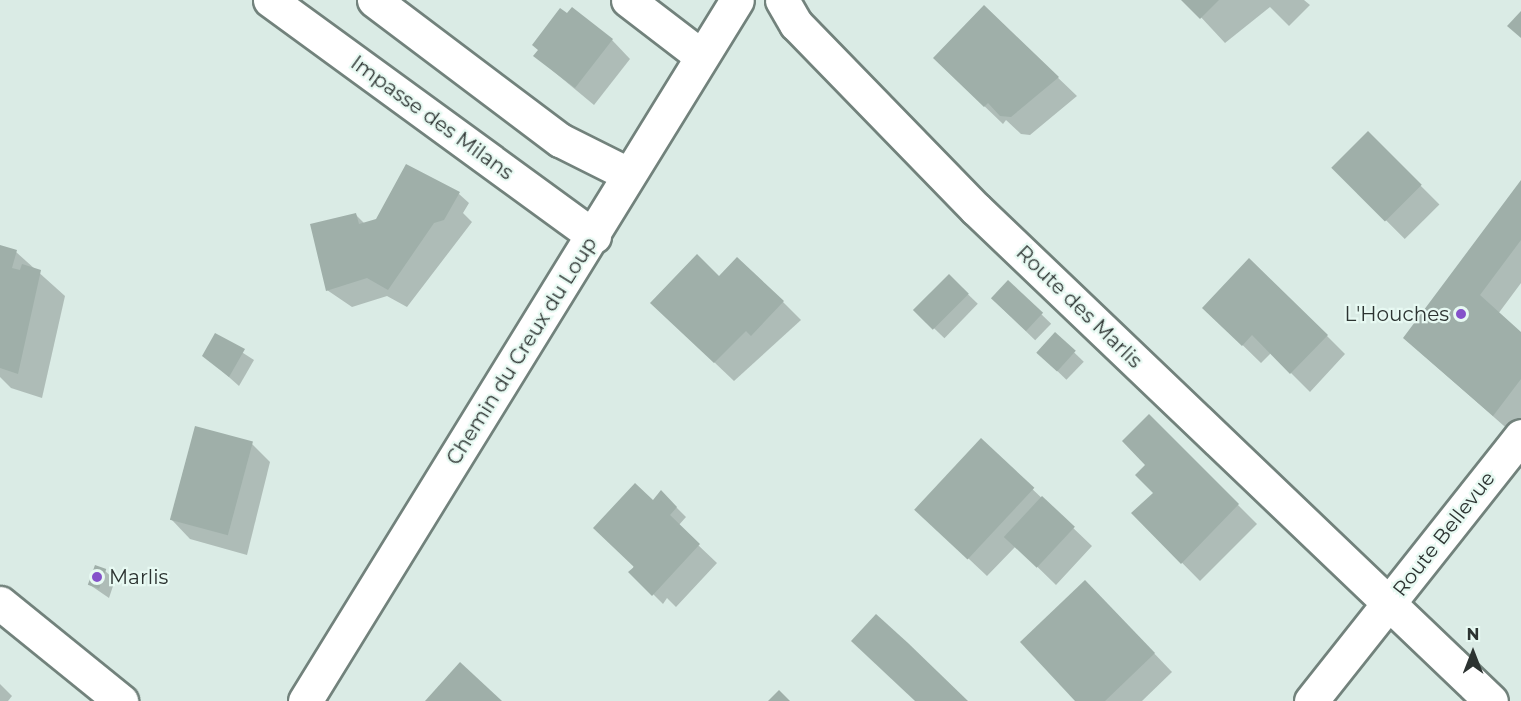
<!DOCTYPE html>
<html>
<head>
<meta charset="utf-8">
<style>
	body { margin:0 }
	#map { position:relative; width:1521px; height:701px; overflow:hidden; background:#daebe5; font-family:Montserrat,sans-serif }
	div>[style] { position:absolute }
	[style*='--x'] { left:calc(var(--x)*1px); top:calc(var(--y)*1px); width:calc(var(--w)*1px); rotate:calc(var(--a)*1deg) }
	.shadow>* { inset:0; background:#0003; transform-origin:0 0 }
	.building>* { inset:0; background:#9fafa9; transform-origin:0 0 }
	.roads { filter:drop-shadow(2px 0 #72827c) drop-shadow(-2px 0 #72827c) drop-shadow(0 2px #72827c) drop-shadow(0 -2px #72827c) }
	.minor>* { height:33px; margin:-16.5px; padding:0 16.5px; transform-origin:16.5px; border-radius:16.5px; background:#fff }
	.dots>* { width:16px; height:16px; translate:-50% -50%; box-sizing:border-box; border:3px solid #e7f9f2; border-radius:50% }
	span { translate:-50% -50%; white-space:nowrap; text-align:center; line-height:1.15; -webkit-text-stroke:4.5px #e7f9f2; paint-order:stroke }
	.street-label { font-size:20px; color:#2c3331 }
	.poi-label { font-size:20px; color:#2c3331 }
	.right { translate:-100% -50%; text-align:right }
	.left { translate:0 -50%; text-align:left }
	.north { position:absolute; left:1443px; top:623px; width:60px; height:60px; -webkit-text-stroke:4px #e7f9f2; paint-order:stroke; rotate:0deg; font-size:16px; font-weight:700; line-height:24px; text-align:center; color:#2c3331 }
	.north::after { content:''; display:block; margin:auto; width:21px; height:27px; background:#2c3331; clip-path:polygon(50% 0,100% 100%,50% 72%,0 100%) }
</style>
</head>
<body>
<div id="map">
	<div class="shadow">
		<div style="clip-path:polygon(1185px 0,1304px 0,1310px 5px,1289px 26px,1270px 7px,1225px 43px)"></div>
		<div style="clip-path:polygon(984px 7px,1077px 96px,1030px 135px,1021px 134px,1006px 120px,1003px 124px,954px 77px)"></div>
		<div style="clip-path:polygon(612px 40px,630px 59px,594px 105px,535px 56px)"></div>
		<div style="left:1368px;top:133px;width:101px;height:49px;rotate:45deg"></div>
		<div style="clip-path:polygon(1521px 183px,1521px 283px,1498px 314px,1521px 334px,1521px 421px,1512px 433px,1404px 338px)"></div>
		<div style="clip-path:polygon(459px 194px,469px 203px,463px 213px,472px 222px,407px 307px,387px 296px,352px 307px,327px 290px,356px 215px,365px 224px)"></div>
		<div style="clip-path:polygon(0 247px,16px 252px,65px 296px,42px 398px,11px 388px,0 377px)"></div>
		<div style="left:949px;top:276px;width:40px;height:48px;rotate:44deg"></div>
		<div style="clip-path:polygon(719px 278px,783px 302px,801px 320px,734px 381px,671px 321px)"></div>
		<div style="left:1008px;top:282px;width:60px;height:23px;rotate:44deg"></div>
		<div style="clip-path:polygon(1223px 326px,1327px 336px,1345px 354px,1310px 392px,1271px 353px,1261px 363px)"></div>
		<div style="left:1055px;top:334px;width:40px;height:25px;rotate:44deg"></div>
		<div style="clip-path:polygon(215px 335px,254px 360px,239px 386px,204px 355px)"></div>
		<div style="clip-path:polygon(1149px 416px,1257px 524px,1200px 581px,1133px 513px,1155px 493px,1147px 465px)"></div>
		<div style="clip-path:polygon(981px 440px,1092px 546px,1056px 585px,1016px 546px,987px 576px,934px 526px)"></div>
		<div style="clip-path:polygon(252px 444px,270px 462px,247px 555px,190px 539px,172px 520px)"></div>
		<div style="clip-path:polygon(661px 492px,686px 517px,678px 526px,717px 563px,676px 607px,667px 598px,663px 604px,631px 572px,660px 509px)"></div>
		<div style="clip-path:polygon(105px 571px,115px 580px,109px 598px,90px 585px)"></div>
		<div style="clip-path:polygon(1104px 601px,1172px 672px,1142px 701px,1077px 701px)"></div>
		<div style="clip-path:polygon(0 684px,12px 696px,8px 701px,0 701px)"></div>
	</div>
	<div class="building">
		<div style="clip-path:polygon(1181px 0,1219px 0,1200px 19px)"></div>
		<div style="clip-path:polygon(984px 5px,1059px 77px,1011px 117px,1000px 116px,988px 103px,984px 107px,933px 58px)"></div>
		<div style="clip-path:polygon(572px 7px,613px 39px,575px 88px,533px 56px,538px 50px,532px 45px,560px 8px,567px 13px)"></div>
		<div style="clip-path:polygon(1521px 11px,1521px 38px,1507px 26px)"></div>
		<div style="left:1368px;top:131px;width:76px;height:52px;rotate:45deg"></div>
		<div style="clip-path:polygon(406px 164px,460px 192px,444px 220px,434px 223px,388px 290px,367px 278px,326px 291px,310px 224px,356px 213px,359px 224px,376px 219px)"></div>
		<div style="clip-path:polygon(1521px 180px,1521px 240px,1480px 295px,1521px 332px,1521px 379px,1493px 416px,1403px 338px)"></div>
		<div style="clip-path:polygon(0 245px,17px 250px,12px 268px,20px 270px,22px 264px,41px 270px,18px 374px,0 368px)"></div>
		<div style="clip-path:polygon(697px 254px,719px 276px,737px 257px,784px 301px,751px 336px,746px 331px,714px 363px,650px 303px)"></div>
		<div style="clip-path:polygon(1249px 258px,1328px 335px,1290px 374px,1252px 335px,1242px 346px,1202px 308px)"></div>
		<div style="left:949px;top:274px;width:28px;height:51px;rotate:45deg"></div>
		<div style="left:1008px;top:280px;width:48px;height:25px;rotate:43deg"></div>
		<div style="left:1055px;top:332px;width:28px;height:28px;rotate:42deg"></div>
		<div style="clip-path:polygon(215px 333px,245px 349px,229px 377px,202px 356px)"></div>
		<div style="clip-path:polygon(1149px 414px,1239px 504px,1181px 564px,1131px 513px,1153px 493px,1135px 475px,1145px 465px,1122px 441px)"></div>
		<div style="left:195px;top:426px;width:60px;height:97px;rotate:15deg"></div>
		<div style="left:981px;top:438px;width:73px;height:98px;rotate:43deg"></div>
		<div style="clip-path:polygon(635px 483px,653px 500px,661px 490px,677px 507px,670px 515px,700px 544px,652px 596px,628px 572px,634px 567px,593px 528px)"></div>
		<div style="left:1042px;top:496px;width:45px;height:56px;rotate:43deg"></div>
		<div style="left:95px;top:565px;width:12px;height:21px;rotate:20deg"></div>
		<div style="clip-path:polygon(1085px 580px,1155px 653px,1105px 701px,1075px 701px,1020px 642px)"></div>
		<div style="clip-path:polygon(876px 614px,908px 643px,968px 701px,915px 701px,851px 641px)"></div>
		<div style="clip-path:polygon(460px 662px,502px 701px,425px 701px)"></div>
		<div style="clip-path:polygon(779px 690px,790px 701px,768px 701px)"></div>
	</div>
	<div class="roads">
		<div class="minor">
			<div style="--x:270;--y:0;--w:401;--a:36.1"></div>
			<div style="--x:374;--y:0;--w:233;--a:37"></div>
			<div style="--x:560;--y:140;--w:76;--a:26.6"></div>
			<div style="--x:628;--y:0;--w:91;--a:37.4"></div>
			<div style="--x:782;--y:0;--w:28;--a:60"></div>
			<div style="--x:796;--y:24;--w:258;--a:45.8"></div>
			<div style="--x:976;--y:209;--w:712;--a:43.69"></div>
			<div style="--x:0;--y:603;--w:156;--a:39"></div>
			<div style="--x:305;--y:701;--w:823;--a:-58.36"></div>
			<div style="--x:1311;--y:701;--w:338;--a:-51.6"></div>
		</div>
	</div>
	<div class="dots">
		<div style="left:1461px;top:314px;background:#8552ca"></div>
		<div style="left:97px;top:577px;background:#8552ca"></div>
	</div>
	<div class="street-label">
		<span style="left:432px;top:118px;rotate:36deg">Impasse des Milans</span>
		<span style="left:1079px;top:307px;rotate:44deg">Route des Marlis</span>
		<span style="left:522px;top:351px;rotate:-58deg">Chemin du Creux du Loup</span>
		<span style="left:1444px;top:534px;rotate:-52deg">Route Bellevue</span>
	</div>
	<div class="poi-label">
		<span class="right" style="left:1449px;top:314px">L'Houches</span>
		<span class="left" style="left:109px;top:577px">Marlis</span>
	</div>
	<div class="north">N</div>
</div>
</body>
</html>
